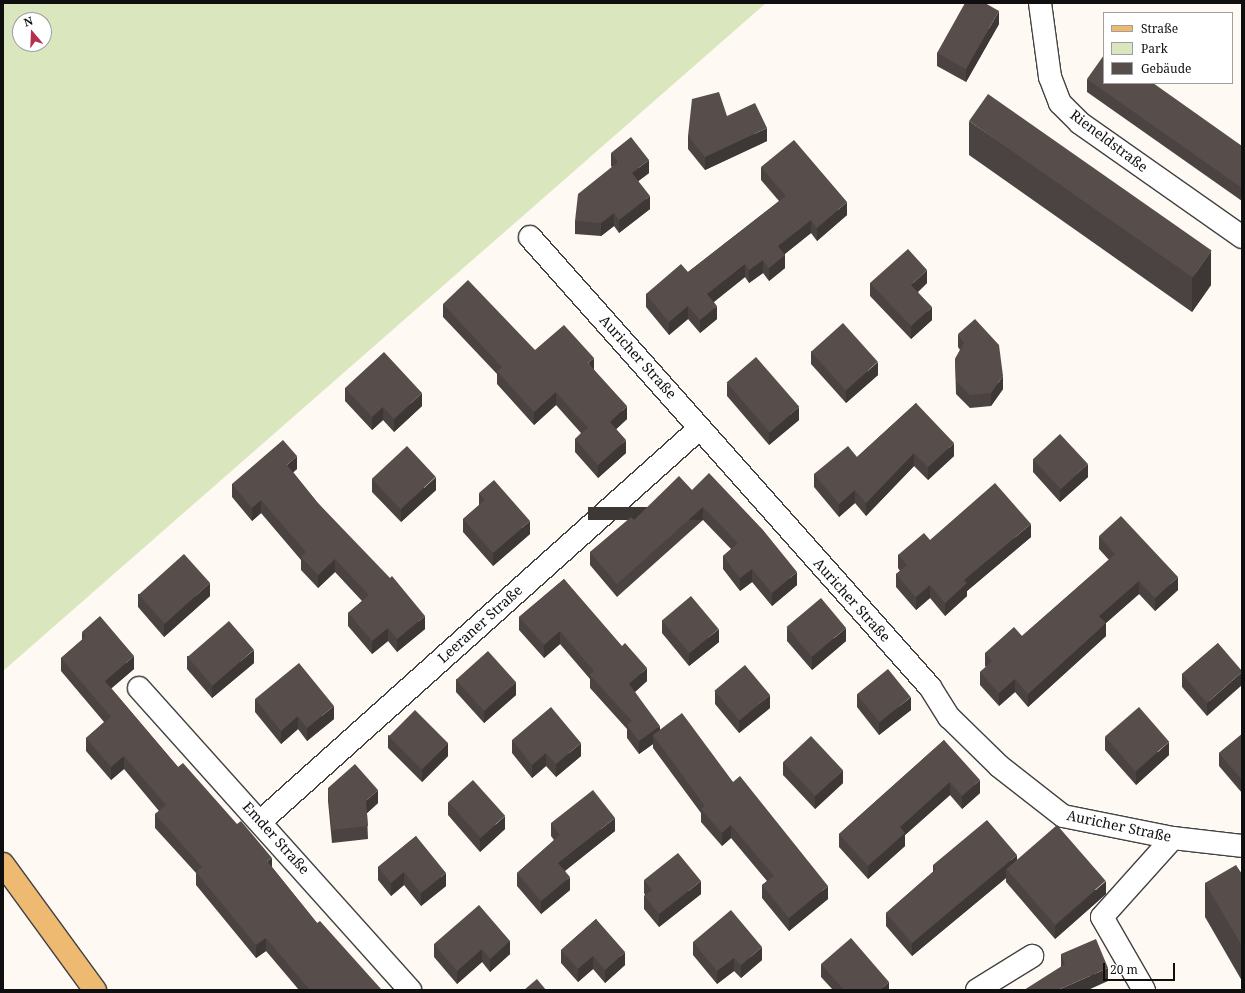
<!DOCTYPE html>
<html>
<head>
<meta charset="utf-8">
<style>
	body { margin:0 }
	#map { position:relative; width:1245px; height:993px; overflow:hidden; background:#fef9f2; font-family:"Noto Serif",serif }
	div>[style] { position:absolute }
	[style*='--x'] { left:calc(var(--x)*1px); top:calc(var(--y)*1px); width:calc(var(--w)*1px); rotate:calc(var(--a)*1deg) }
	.green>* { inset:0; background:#dae6bd }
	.roads { filter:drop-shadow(1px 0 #424242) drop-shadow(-1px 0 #424242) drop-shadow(0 1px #424242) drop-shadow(0 -1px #424242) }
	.minor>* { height:22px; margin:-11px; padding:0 11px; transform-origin:11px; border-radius:11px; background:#fff }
	.major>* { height:22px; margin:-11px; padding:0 11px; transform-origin:11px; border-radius:11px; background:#eeba72 }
	.wall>* { inset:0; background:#4b4341 }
	.shaded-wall>* { inset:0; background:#3d3735; transform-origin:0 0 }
	.building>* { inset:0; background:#574e4c; transform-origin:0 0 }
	span { translate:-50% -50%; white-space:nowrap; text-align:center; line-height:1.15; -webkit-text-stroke:4px #fff; paint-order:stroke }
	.street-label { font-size:14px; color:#0f0f0f }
	.frame { position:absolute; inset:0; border:4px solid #0f0f0f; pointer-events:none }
	.legend { position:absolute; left:1103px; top:12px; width:130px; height:72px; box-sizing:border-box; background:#fff; border:1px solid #9f9f9f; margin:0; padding:5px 7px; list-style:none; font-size:12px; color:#0f0f0f }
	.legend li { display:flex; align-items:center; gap:8px; height:20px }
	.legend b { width:20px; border:1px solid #9f9f9f }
	.north { position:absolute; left:12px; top:12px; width:40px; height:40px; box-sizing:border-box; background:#fff; border:1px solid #9f9f9f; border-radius:50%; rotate:341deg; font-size:11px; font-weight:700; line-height:16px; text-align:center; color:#0f0f0f }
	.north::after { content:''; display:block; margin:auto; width:14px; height:18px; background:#b4314e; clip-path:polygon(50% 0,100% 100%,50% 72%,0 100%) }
	.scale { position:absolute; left:1103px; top:963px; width:72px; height:18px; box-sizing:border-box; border:2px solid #0f0f0f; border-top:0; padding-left:5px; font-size:12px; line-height:14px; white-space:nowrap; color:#0f0f0f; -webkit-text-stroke:3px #fff; paint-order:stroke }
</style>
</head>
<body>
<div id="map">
	<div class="green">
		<div style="clip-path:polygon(evenodd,3px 3px,766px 3px,3px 671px,3px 3px,20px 20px,44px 20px,44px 44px,20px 44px,20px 20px)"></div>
	</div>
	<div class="roads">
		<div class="minor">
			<div style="--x:1040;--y:3;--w:75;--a:82.3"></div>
			<div style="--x:1050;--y:77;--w:28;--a:69"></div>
			<div style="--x:1060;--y:103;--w:28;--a:45"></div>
			<div style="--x:1080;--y:123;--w:198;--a:35.1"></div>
			<div style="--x:530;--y:237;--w:602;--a:48.37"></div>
			<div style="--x:930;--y:687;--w:36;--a:58"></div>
			<div style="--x:949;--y:717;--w:70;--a:44.4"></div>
			<div style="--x:999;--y:766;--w:81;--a:38"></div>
			<div style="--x:1063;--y:816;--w:112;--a:11.3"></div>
			<div style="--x:1173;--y:838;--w:69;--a:6.6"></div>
			<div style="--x:139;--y:688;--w:406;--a:48.1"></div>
			<div style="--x:261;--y:821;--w:589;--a:-41.84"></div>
			<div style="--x:977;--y:990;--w:65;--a:-31.7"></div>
			<div style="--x:1144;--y:990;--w:84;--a:-119.9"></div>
			<div style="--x:1102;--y:917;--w:106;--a:-48.1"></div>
		</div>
		<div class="major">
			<div style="--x:3;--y:864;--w:156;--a:53.9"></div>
		</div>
	</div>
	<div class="wall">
		<div style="clip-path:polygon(999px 24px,966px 82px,937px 66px,937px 53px)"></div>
		<div style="clip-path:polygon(1087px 79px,1242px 146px,1242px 201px,1087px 92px)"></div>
		<div style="clip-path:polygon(727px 116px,767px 141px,705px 170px,688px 149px,688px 136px)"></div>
		<div style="clip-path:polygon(969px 121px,1211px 285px,1192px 312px,969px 155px)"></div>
		<div style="clip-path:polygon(611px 153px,649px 173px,638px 181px,650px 209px,619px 233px,614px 226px,601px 236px,575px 234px,575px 221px,612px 167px,611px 166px)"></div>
		<div style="clip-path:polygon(761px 167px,847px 215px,817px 241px,811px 233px,785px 254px,785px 268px,769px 281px,763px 273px,749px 283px,745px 277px,714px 302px,717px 319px,700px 333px,688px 319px,669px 335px,646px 307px,646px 294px,688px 272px,779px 201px,761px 180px)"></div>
		<div style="clip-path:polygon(870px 283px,927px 283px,918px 292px,932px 320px,911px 339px,870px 296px)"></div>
		<div style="clip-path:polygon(443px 304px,535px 350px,594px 370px,627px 419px,616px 429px,626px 453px,598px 478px,575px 452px,575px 439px,581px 433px,556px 405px,534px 425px,497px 384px,497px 374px,443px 317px)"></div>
		<div style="clip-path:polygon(958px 334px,1003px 389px,991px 406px,970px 408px,956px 394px,955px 359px,960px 350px,958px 347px)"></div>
		<div style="clip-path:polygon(811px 351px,878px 375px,846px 403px,811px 364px)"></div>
		<div style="clip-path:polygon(727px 383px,799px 420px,769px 445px,727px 396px)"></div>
		<div style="clip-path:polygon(345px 388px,422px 406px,394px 432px,383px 420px,372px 430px,345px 401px)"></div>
		<div style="clip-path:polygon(916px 403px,954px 456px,928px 480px,914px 466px,866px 516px,855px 503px,839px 517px,814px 487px,814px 474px,857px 457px)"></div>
		<div style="clip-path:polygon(1033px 459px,1088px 477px,1060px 502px,1033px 472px)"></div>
		<div style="clip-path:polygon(297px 469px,293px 472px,317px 502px,425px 629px,397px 652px,388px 641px,372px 654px,348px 626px,348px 613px,362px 601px,335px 572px,318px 588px,301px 570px,301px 560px,261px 513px,252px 521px,232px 497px,232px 484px)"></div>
		<div style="clip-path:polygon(372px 479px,436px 490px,401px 522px,372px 492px)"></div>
		<div style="clip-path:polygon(692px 490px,797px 585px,772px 606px,752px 582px,740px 591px,723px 569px,723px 556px,731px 549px,703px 520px,617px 597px,590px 565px,590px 552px,634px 520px)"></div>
		<div style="clip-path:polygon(479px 493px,530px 534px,493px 566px,463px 532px,463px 519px,479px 505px)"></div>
		<div style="clip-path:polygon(1099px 536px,1178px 590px,1155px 611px,1139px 594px,1106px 623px,1106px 636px,1028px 707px,1015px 692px,999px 706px,980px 685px,980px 672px,986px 667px,985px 666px,985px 653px,1022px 636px,1109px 560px,1099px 549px)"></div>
		<div style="clip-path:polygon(1031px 537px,967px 591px,967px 596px,945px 616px,930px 598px,916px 610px,896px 587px,896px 574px,900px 571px,898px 568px,898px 555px,930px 540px)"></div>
		<div style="clip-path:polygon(564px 579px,647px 681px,635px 692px,660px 730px,733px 782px,828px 899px,789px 931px,762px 898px,762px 885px,767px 881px,731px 838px,722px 846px,701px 822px,701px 813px,653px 748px,653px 744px,639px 754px,627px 738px,627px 729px,590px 688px,590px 679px,560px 644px,544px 658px,519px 630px,519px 617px)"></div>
		<div style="clip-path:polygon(138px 594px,210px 596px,164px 637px,138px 607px)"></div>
		<div style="clip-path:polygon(662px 620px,719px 642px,689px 666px,662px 633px)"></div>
		<div style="clip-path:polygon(787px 628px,846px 641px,812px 670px,787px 641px)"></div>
		<div style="clip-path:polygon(82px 632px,134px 669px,111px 688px,178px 767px,272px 867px,317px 923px,381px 990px,299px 990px,266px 951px,256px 958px,196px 885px,196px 873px,155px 828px,155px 814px,159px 811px,124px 769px,111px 780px,86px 751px,86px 738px,104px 722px,61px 671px,61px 658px,82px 640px)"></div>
		<div style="clip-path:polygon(1218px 643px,1207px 716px,1182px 687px,1182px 674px)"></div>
		<div style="clip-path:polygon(187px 656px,254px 663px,212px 698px,187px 669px)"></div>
		<div style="clip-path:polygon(456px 679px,516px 695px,484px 723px,456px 692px)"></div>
		<div style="clip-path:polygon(715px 691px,770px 708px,739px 733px,715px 704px)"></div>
		<div style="clip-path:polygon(857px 694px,911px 710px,879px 735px,857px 707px)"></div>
		<div style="clip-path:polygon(255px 699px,334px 719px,307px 741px,298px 729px,281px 744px,255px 712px)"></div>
		<div style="clip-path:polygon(1242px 734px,1242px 793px,1219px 766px,1219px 753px)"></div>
		<div style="clip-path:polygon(388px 735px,448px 756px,422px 782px,388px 748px)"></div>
		<div style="clip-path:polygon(1105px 737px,1169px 755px,1136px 785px,1105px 750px)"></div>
		<div style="clip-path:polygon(512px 740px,581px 756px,556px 777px,546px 766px,532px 778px,512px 753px)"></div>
		<div style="clip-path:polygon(944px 740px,980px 793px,962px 809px,950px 795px,905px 835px,905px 846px,868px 879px,839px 847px,839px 834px)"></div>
		<div style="clip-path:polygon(783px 762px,843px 783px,815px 809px,783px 775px)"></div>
		<div style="clip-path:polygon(328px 788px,378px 803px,367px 813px,368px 839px,332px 843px,328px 801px)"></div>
		<div style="clip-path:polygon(448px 802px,505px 829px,480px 852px,448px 815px)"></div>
		<div style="clip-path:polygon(551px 823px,615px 831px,565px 871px,570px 890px,541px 914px,517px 886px,517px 873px,554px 840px,551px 836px)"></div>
		<div style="clip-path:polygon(416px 836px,446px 886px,421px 906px,404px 885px,391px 896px,378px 880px,378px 867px)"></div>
		<div style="clip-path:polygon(1017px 860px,1106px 894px,1055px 939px,1006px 882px,1006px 878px,912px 956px,886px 926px,886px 913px,933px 872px,933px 865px)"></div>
		<div style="clip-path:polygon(1242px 874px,1242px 981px,1205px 917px,1205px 883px)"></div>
		<div style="clip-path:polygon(644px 880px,701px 894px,659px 927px,644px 909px,644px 896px,645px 895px,644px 893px)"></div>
		<div style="clip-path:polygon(596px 919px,625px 965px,605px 983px,593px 969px,578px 982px,561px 963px,561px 950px)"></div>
		<div style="clip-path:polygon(510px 941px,510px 954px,490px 972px,482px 962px,457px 984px,434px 957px,434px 944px)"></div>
		<div style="clip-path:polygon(693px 942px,762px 960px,741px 978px,734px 971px,717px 984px,693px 955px)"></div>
		<div style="clip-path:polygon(1061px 954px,1108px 981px,1061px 967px)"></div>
		<div style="clip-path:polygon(821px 964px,889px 990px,833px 990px,821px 977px)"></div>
	</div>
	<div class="shaded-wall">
		<div style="clip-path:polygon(999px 11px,999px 24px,966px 82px,966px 69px)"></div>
		<div style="clip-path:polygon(767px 128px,767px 141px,705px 170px,705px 157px)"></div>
		<div style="clip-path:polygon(649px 160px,649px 173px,632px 186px,632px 173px)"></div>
		<div style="clip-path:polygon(650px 196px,650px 209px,619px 233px,619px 220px)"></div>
		<div style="clip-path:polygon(847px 202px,847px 215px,817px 241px,817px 228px)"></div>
		<div style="clip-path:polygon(614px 213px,614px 226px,601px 236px,601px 223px)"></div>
		<div style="clip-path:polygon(811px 220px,811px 233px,778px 259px,778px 246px)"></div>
		<div style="clip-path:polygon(1211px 251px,1211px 285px,1192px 312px,1192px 278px)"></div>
		<div style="clip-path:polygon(785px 255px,785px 268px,769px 281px,769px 268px)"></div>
		<div style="clip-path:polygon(763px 260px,763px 273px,749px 283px,749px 270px)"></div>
		<div style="clip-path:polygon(745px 264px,745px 277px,707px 307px,707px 294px)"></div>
		<div style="clip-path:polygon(927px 270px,927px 283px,911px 298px,911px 285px)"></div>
		<div style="clip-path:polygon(688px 306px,688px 319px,669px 335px,669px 322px)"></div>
		<div style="clip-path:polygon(717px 306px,717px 319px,700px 333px,700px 320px)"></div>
		<div style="clip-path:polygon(932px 307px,932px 320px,911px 339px,911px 326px)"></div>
		<div style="clip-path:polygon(594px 358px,594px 371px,588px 363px)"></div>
		<div style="clip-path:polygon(878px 362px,878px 375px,846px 403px,846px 390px)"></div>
		<div style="clip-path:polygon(1003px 376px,1003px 389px,991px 406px,991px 393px)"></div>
		<div style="clip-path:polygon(556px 392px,556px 405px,534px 425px,534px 412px)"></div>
		<div style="clip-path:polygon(422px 393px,422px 406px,394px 432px,394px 419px)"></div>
		<div style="clip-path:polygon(627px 406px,627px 419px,610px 435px,610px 422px)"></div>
		<div style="clip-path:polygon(383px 407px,383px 420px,372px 430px,372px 417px)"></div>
		<div style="clip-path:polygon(799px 407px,799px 420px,769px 445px,769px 432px)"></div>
		<div style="clip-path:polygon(626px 440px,626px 453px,598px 478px,598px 465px)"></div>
		<div style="clip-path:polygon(954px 443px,954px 456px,928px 480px,928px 467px)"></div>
		<div style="clip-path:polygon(914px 453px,914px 466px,866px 516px,866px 503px)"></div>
		<div style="clip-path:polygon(297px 456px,297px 469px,287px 478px,287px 465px)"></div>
		<div style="clip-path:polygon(1088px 464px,1088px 477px,1060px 502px,1060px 489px)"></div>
		<div style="clip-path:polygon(436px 477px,436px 490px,401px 522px,401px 509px)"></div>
		<div style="clip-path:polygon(855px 490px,855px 503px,839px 517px,839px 504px)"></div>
		<div style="clip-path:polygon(261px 500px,261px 513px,252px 521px,252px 508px)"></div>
		<div style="left:703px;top:507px;width:13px;height:115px;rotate:90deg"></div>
		<div style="clip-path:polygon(530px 521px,530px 534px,493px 566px,493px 553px)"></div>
		<div style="clip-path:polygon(1031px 524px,1031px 537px,967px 591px,967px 596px,945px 616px,945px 603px,964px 580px)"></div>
		<div style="clip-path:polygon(335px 559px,335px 572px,318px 588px,318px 575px)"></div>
		<div style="clip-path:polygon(752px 569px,752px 582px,740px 591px,740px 578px)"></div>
		<div style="clip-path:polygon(797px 572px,797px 585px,772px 606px,772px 593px)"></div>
		<div style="clip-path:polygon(1178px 577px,1178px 590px,1155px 611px,1155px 598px)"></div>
		<div style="clip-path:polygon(1139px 581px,1139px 594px,1099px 629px,1099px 616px)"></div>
		<div style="clip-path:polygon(210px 583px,210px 596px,164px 637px,164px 624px)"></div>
		<div style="clip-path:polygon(930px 585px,930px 598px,916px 610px,916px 597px)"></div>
		<div style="clip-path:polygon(425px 616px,425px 629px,397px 652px,397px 639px)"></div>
		<div style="clip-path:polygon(1106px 623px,1106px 636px,1028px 707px,1028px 694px)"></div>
		<div style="clip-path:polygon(388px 628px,388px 641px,372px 654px,372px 641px)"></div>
		<div style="clip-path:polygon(846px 628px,846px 641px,812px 670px,812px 657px)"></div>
		<div style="clip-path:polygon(719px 629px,719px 642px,689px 666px,689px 653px)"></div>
		<div style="clip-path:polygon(560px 631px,560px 644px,544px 658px,544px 645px)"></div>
		<div style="clip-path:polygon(254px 650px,254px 663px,212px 698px,212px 685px)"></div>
		<div style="clip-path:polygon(134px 656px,134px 669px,105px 694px,105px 681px)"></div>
		<div style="clip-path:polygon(647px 668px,647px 681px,629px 697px,629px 684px)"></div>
		<div style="clip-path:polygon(1242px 672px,1242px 685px,1207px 716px,1207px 703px)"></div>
		<div style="clip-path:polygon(1015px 679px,1015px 692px,999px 706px,999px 693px)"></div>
		<div style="clip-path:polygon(516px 682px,516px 695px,484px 723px,484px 710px)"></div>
		<div style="clip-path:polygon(770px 695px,770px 708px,739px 733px,739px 720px)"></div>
		<div style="clip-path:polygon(911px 697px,911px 710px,879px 735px,879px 722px)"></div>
		<div style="clip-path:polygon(334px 706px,334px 719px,307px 741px,307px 728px)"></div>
		<div style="clip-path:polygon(298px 716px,298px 729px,281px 744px,281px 731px)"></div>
		<div style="clip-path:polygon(660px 726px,660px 739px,653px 735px,653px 744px,639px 754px,639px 741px)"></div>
		<div style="clip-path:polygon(1169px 742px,1169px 755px,1136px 785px,1136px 772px)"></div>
		<div style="clip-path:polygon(448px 743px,448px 756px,422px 782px,422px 769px)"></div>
		<div style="clip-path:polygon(581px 743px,581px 756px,556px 777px,556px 764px)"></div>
		<div style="clip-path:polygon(546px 753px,546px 766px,532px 778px,532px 765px)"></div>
		<div style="clip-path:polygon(124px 756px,124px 769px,111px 780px,111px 767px)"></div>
		<div style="clip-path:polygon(843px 770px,843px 783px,815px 809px,815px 796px)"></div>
		<div style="clip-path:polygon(980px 780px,980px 793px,962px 809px,962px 796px)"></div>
		<div style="clip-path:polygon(950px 782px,950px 795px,905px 835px,905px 846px,868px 879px,868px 866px,900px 827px)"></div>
		<div style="clip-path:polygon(378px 790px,378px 803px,366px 814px,366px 801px)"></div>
		<div style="clip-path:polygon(505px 816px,505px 829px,480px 852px,480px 839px)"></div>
		<div style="clip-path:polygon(615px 818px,615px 831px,558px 876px,558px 863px)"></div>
		<div style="clip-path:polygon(731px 825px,731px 838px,722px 846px,722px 833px)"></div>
		<div style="clip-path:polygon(1017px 855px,1017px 868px,1006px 869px,1006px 878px,912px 956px,912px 943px)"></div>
		<div style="clip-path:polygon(272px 858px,272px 871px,267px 861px)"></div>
		<div style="clip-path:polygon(404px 872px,404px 885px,391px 896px,391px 883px)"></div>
		<div style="clip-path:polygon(446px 873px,446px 886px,421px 906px,421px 893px)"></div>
		<div style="clip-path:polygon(570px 877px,570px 890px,541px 914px,541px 901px)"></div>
		<div style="clip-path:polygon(701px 881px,701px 894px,659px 927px,659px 914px)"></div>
		<div style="clip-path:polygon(1106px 881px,1106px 894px,1055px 939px,1055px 926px)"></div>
		<div style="clip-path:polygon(828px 886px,828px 899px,789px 931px,789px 918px)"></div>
		<div style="clip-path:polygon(266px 938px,266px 951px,256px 958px,256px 945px)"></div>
		<div style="clip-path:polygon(510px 941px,510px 954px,490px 972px,490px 959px)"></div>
		<div style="clip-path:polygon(762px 947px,762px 960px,741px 978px,741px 965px)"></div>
		<div style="clip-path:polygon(482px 949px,482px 962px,457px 984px,457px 971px)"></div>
		<div style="clip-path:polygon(625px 952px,625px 965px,605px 983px,605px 970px)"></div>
		<div style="clip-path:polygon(593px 956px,593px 969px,578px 982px,578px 969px)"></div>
		<div style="clip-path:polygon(734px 958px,734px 971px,717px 984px,717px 971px)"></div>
		<div style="clip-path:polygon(1108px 968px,1108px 981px,1088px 990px,1058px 990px)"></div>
		<div style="clip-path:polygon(889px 982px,889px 990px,880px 990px)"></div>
	</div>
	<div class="building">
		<div style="clip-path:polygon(965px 3px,985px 3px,999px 11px,966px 69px,937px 53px)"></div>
		<div style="clip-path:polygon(1104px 55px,1104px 83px,1153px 83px,1242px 146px,1242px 188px,1087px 79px)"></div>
		<div style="clip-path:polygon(719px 92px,727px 116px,755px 103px,767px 128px,705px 157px,688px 136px,692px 99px)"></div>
		<div style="left:988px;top:94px;width:273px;height:33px;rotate:35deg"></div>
		<div style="clip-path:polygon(631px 137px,649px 160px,632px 173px,650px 196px,619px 220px,614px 213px,601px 223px,575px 221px,578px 194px,618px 162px,611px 153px)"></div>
		<div style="clip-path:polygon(794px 140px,847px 202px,817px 228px,811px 220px,778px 246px,785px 255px,769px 268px,763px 260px,749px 270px,745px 264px,707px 294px,717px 306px,700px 320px,688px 306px,669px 322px,646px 294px,681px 264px,688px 272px,786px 196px,761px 167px)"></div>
		<div style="clip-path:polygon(908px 249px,927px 270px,911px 285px,932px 307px,911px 326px,870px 283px)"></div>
		<div style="clip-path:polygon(468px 280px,535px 350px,564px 325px,594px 358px,588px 363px,627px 406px,610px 422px,626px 440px,598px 465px,575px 439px,588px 428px,556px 392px,534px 412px,497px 371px,502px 367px,443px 304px)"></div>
		<div style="clip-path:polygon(975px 319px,999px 345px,1003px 376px,991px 393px,970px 395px,956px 381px,955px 359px,964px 343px,958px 334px)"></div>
		<div style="left:843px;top:323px;width:52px;height:43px;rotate:48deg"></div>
		<div style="clip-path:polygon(384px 352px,422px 393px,394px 419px,383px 407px,372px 417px,345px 388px)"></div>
		<div style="left:756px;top:357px;width:66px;height:39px;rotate:49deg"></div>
		<div style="clip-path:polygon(916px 403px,954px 443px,928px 467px,914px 453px,866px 503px,855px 490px,839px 504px,814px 474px,848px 446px,857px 457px)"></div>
		<div style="left:1060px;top:434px;width:41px;height:37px;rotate:47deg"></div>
		<div style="clip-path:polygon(283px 440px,297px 456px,287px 465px,317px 502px,390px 578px,392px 576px,425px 616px,397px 639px,388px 628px,372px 641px,348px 613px,369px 595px,335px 559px,318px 575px,301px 557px,306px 552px,261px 500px,252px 508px,232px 484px)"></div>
		<div style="left:407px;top:446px;width:42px;height:48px;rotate:47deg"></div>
		<div style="clip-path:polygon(709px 473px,763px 530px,797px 572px,772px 593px,752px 569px,740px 578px,723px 556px,738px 543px,703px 507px,617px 584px,590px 552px,631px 517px,634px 520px,679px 476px,692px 490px)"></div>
		<div style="clip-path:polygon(494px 480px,530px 521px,493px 553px,463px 519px,485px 500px,479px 493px)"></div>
		<div style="clip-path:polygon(995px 483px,1031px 524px,964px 580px,967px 583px,945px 603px,930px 585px,916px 597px,896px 574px,907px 565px,898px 555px,924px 533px,930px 540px)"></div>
		<div style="clip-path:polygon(1121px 516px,1178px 577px,1155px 598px,1139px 581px,1099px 616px,1106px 623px,1028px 694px,1015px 679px,999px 693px,980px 672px,992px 661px,985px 653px,1014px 627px,1022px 636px,1115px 554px,1099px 536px)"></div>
		<div style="left:184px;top:554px;width:39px;height:61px;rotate:48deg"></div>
		<div style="clip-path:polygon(564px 579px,622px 646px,625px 643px,647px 668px,629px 684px,660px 726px,639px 741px,627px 725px,632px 721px,590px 675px,594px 671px,560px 631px,544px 645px,519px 617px)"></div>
		<div style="left:691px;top:596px;width:43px;height:38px;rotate:50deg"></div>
		<div style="left:821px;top:598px;width:39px;height:45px;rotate:50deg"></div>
		<div style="clip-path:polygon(100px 616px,134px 656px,105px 681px,178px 767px,183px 763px,237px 824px,241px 821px,272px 858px,267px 861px,317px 923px,320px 921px,381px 989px,380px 990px,310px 990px,266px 938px,256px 945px,196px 872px,202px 867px,155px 814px,166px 805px,124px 756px,111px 767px,86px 738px,111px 717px,61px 658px,86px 636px,82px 632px)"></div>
		<div style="left:229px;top:621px;width:38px;height:55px;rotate:49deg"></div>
		<div style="clip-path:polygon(1218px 643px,1242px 671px,1242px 672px,1207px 703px,1182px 674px)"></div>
		<div style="left:488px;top:651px;width:42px;height:43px;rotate:48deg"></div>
		<div style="clip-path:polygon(299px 663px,334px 706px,307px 728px,298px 716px,281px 731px,255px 699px)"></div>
		<div style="left:745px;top:665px;width:39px;height:40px;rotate:50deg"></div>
		<div style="left:888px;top:669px;width:36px;height:40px;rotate:51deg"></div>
		<div style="clip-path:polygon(551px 707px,581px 743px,556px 764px,546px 753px,532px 765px,512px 740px)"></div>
		<div style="left:1139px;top:707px;width:46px;height:45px;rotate:49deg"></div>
		<div style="left:415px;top:710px;width:47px;height:37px;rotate:45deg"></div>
		<div style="clip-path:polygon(682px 713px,733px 782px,740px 776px,828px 886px,789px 918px,762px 885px,774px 876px,731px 825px,722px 833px,701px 809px,705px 806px,653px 735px)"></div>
		<div style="clip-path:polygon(1242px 734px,1242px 780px,1219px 753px)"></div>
		<div style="left:811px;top:736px;width:47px;height:38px;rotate:47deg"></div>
		<div style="clip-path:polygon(944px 740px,980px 780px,962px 796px,950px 782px,900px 827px,905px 833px,868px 866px,839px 834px)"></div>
		<div style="clip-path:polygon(355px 764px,378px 790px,366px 801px,368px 826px,332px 830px,328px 788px)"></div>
		<div style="left:473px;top:780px;width:48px;height:33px;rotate:48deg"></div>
		<div style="clip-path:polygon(593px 790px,615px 818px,558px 863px,570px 877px,541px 901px,517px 873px,560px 835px,551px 823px)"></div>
		<div style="clip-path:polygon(987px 820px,1017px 855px,912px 943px,886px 913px,936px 869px,933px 865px)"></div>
		<div style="left:1057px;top:825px;width:74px;height:67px;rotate:49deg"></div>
		<div style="clip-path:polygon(416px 836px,446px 873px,421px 893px,404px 872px,391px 883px,378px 867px)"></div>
		<div style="clip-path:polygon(678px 853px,701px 881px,659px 914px,644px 896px,652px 890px,644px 880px)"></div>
		<div style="clip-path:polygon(1236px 865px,1242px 874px,1242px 946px,1205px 883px)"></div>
		<div style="clip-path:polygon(479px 905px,510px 941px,490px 959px,482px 949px,457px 971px,434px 944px)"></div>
		<div style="clip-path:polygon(731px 910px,762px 947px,741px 965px,734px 958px,717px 971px,693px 942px)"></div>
		<div style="clip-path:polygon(596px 919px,625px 952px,605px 970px,593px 956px,578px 969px,561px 950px)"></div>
		<div style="clip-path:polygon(851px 938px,889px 982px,880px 990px,844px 990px,821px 964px)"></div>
		<div style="clip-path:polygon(1096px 939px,1108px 968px,1058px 990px,1024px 990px,1065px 964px,1061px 954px)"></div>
		<div style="clip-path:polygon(537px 979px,546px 990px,524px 990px)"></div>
	</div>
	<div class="street-label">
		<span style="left:1109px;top:141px;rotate:37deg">Rieneldstraße</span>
		<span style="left:638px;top:357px;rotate:48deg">Auricher Straße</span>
		<span style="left:852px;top:600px;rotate:48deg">Auricher Straße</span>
		<span style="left:480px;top:624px;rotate:-42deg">Leeraner Straße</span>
		<span style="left:1119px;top:826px;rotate:12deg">Auricher Straße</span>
		<span style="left:276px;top:838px;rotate:48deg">Emder Straße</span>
	</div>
	<div class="frame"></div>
	<ul class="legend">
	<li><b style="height:5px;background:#eeba72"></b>Straße</li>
	<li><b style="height:11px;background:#dae6bd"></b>Park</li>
	<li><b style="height:11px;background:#574e4c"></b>Gebäude</li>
	</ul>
	<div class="north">N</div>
	<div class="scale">20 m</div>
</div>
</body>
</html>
